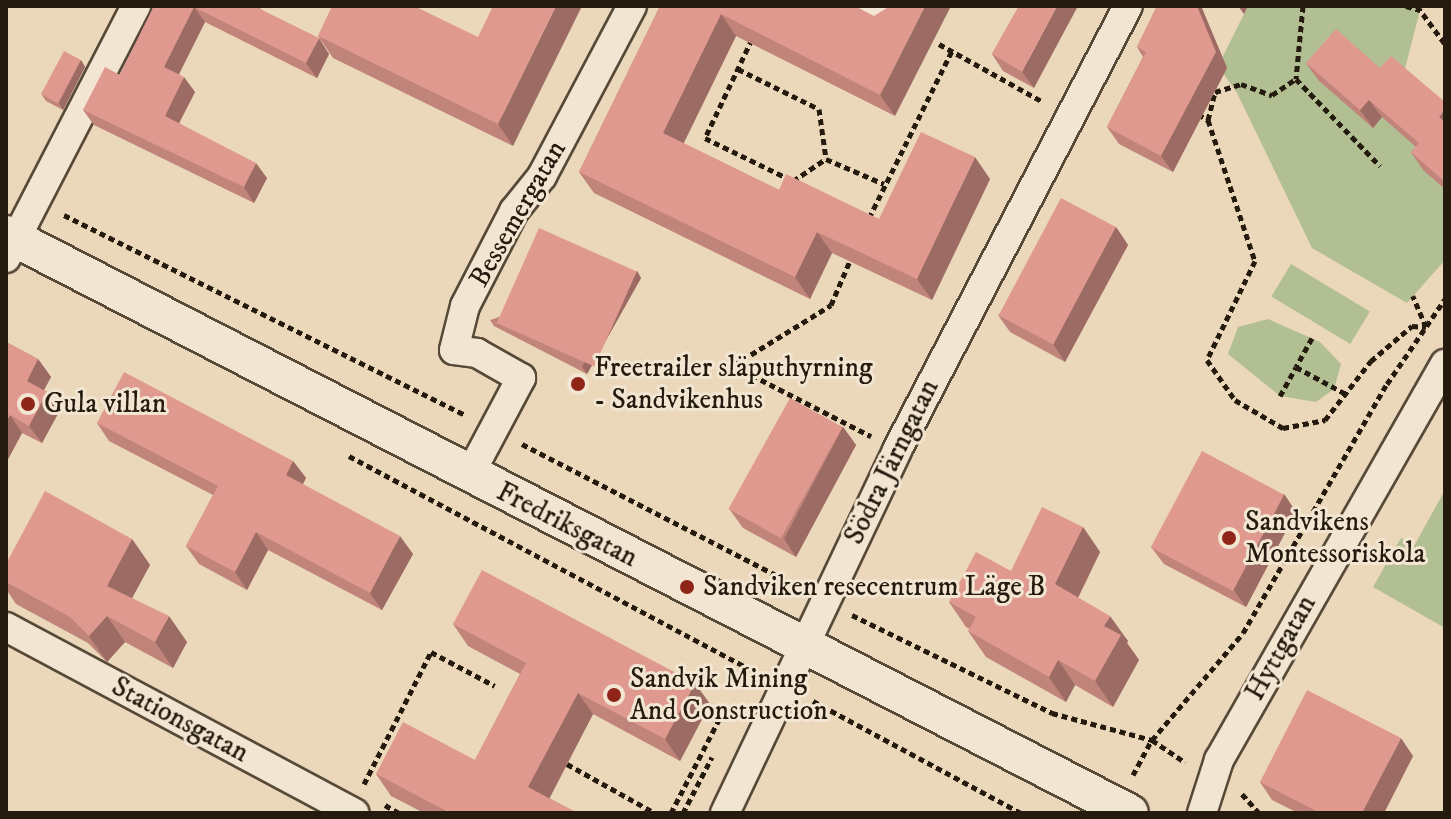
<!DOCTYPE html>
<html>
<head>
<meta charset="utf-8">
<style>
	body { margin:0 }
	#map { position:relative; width:1451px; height:819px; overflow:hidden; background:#ebd7b9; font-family:"IM FELL DW Pica",serif }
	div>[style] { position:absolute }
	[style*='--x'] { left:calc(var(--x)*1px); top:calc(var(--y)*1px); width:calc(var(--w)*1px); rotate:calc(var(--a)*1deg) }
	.green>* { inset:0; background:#b2bf93; transform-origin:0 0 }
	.path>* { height:5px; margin-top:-2.5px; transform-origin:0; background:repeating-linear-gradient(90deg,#241a0d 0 6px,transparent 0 10px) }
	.roads { filter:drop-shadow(2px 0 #564938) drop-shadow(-2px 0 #564938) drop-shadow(0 2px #564938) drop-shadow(0 -2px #564938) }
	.minor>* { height:28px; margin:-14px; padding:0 14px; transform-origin:14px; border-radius:14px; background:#f2e5d2 }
	.tertiary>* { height:36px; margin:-18px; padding:0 18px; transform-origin:18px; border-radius:18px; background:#f2e5d2 }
	.wall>* { inset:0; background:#c0847a }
	.shaded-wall>* { inset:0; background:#9c6b63 }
	.building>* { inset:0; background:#df998e; transform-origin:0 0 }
	.dots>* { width:22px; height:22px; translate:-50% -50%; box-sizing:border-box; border:4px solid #f2e5d2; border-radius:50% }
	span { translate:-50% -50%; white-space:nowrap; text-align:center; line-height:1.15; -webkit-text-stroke:6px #f2e5d2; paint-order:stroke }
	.street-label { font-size:28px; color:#241a0d }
	.poi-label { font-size:28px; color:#241a0d }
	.left { translate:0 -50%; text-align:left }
	.frame { position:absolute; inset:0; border:8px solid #241a0d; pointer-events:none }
</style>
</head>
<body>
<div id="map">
	<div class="green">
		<div style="clip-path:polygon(1248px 6px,1406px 6px,1420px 10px,1404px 73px,1445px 109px,1445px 260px,1407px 303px,1312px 248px,1237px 93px,1218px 66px)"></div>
		<div style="left:1291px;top:264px;width:92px;height:38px;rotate:31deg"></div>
		<div style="clip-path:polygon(1268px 319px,1320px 342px,1341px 364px,1334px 389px,1316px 402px,1280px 396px,1228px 354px,1238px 327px)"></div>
		<div style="clip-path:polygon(1445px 490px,1445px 628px,1373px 587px,1401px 538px,1414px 546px)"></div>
	</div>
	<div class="path">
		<div style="--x:1303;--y:6;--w:73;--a:95.5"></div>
		<div style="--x:1296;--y:79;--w:121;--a:46"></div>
		<div style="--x:1406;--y:6;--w:15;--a:16"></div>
		<div style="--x:1417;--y:6;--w:47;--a:53.6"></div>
		<div style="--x:752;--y:39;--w:110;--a:115.4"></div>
		<div style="--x:705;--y:138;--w:98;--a:26"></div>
		<div style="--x:793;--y:181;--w:40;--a:-34"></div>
		<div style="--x:939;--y:44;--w:119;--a:29.1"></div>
		<div style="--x:738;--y:69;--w:90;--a:26.3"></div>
		<div style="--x:819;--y:109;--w:50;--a:82"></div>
		<div style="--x:826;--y:159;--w:63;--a:23.3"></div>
		<div style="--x:1198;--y:114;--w:12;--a:31"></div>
		<div style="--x:1208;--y:120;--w:149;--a:71.6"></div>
		<div style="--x:1255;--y:261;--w:110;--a:115.9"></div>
		<div style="--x:1207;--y:360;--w:49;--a:55"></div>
		<div style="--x:1235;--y:400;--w:56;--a:30.3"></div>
		<div style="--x:1283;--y:428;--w:43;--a:-10.8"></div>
		<div style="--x:1325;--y:420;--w:75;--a:-52.1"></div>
		<div style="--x:1371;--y:361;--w:54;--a:-40.5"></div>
		<div style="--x:1412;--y:326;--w:14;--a:4"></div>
		<div style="--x:1426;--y:327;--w:34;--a:-113"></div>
		<div style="--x:1208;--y:120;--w:29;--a:-76"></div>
		<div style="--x:1215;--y:92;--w:27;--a:-17"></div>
		<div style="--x:1241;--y:84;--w:33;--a:20"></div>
		<div style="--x:1272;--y:95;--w:29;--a:-34"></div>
		<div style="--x:64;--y:215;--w:450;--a:26.5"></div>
		<div style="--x:869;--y:218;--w:186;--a:-63.6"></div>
		<div style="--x:1312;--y:338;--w:33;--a:119"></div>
		<div style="--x:1296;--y:367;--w:57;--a:28.4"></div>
		<div style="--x:734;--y:365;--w:114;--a:-31.7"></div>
		<div style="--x:831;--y:305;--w:53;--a:-66.8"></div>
		<div style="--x:734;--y:366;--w:154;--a:27.1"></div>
		<div style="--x:1280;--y:396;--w:33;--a:-61"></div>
		<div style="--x:522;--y:444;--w:309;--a:27.3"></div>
		<div style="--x:349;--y:456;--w:462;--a:28"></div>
		<div style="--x:852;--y:615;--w:223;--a:26.1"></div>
		<div style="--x:1052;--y:713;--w:104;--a:15.1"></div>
		<div style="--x:1152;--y:740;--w:40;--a:34"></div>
		<div style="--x:813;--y:701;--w:236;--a:28.3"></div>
		<div style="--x:567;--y:764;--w:101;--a:29.1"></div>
		<div style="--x:1133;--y:775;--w:40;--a:-62"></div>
		<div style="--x:1152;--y:740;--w:140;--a:-49.6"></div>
		<div style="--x:1243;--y:633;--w:288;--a:-60"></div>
		<div style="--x:1387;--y:384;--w:103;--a:-55.7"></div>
		<div style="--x:364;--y:784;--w:148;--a:-63.1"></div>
		<div style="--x:431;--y:652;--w:72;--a:28"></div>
		<div style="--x:1242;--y:794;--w:25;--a:48"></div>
		<div style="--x:385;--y:805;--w:16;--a:30"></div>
		<div style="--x:671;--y:813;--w:114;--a:-62.8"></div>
		<div style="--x:683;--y:813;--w:63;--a:-62.6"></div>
	</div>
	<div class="roads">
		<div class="minor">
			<div style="--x:871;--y:6;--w:25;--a:29"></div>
			<div style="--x:6;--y:258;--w:284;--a:-62.7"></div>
			<div style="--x:470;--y:474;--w:109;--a:-62"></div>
			<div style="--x:521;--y:378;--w:51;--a:-150.4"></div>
			<div style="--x:477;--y:353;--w:23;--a:-173"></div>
			<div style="--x:454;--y:350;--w:45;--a:-76"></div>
			<div style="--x:465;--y:306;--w:107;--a:-62.7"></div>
			<div style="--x:514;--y:211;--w:45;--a:-51.3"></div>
			<div style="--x:542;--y:176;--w:192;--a:-62.1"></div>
			<div style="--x:6;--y:627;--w:395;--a:28.1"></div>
			<div style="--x:725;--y:813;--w:402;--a:-64.6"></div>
			<div style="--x:897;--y:450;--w:500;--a:-62.51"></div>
			<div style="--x:1202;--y:813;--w:56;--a:-72.2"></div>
			<div style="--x:1219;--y:760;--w:456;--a:-60.3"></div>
		</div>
		<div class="tertiary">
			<div style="--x:6;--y:234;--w:1264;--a:27.25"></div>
		</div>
	</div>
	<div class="wall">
		<div style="clip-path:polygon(154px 6px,262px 6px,260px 9px,329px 54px,317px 78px,205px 22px,179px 74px,195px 92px,179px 123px,267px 178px,254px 203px,94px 125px,83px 110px,120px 75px)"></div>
		<div style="clip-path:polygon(660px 6px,855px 6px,895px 116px,736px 36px,683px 143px,779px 190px,879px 219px,990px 179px,932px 300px,832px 253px,810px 299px,594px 193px,579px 172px)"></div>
		<div style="clip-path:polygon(1019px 6px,1034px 88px,1003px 71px,992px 54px)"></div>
		<div style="clip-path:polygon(1157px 6px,1201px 6px,1227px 68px,1173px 172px,1119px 144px,1107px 127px,1143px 57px,1137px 47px)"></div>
		<div style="clip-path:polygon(318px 36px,478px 37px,513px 146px,333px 58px)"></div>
		<div style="clip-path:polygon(81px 60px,85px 67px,63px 110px,46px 101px,42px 95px)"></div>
		<div style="clip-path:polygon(1306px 63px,1380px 68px,1445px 102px,1445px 189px,1423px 170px,1411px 152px,1416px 147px,1382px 117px,1373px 128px,1319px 81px)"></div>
		<div style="clip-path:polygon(1116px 227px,1128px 245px,1065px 362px,1010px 332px,998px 315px)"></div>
		<div style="clip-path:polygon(637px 271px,641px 278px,587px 374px,494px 326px,490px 320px)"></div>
		<div style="clip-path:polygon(6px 342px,38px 359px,51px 377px,44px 390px,47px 392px,60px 410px,42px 443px,22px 433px,6px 463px)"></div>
		<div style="clip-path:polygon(97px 423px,293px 461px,306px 478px,303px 484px,413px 554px,382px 610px,268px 550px,247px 590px,199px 564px,186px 546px,213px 495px,109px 441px)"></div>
		<div style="clip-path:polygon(843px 427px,856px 445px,796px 557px,743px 528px,730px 510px)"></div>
		<div style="clip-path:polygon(1284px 494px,1296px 512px,1246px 607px,1164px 564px,1151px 547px)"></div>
		<div style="clip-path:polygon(1083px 527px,1100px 552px,1078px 598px,1128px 641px,1127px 643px,1139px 660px,1113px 707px,1075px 685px,1066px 702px,986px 657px,968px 631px,970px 629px,966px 627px,949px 602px,1011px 571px)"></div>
		<div style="clip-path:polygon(132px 539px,150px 565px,132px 598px,187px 642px,173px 668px,125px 642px,107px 662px,88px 643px,16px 604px,6px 589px,6px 564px)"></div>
		<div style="clip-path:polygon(453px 624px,710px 704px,680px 761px,593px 714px,549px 798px,577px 813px,424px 813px,391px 796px,376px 774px,475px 760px,520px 674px,468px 646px)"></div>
		<div style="clip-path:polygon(1413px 756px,1384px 813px,1298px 813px,1272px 800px,1260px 782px)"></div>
	</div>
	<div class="shaded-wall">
		<div style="clip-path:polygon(556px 6px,582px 6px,513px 146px,498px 124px)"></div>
		<div style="clip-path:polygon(925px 6px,951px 6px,895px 116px,880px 95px)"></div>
		<div style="clip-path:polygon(1057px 6px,1078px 6px,1034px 88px,1022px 72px)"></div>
		<div style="clip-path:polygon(1197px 6px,1201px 6px,1227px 68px,1173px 172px,1161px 156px)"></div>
		<div style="clip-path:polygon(1238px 6px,1248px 6px,1244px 14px)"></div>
		<div style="clip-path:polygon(194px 7px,205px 22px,175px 82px,164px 67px)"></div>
		<div style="clip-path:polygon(721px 14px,736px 36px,678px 155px,663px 133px)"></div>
		<div style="clip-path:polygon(319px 38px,329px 54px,317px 78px,306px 63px)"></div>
		<div style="clip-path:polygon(81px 60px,85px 67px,63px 110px,59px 103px)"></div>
		<div style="clip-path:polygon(184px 77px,195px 92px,175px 131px,165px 116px)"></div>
		<div style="clip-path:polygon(1369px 100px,1382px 117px,1373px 128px,1360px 110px)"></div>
		<div style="clip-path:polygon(1445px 110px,1445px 125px,1439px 117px)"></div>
		<div style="clip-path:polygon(975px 157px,990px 179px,932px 300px,917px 279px)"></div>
		<div style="clip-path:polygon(256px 163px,267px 178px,254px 203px,244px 187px)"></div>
		<div style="clip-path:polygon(1116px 227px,1128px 245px,1065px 362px,1053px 344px)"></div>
		<div style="clip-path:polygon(817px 232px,832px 253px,810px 299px,795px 277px)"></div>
		<div style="clip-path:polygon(637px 271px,641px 278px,587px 374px,582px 367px)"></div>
		<div style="clip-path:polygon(38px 359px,51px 377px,39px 399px,27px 381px)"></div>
		<div style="clip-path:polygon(47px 392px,60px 410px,42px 443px,29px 426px)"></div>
		<div style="clip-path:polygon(10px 415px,22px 433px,6px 463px,6px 422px)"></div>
		<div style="clip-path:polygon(843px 427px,856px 445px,796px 557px,784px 539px)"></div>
		<div style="clip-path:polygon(293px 461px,306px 478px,298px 493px,286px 475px)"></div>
		<div style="clip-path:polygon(1284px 494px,1296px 512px,1246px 607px,1233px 589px)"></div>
		<div style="clip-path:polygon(1083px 527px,1100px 552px,1072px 610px,1055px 584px)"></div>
		<div style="clip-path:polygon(256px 532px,268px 550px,247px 590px,235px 572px)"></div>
		<div style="clip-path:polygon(400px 536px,413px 554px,382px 610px,370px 593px)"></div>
		<div style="clip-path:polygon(132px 539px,150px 565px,125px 611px,107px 586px)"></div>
		<div style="clip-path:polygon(107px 616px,125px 642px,107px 662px,89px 636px)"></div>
		<div style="clip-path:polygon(169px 616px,187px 642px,173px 668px,155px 642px)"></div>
		<div style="clip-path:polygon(1110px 616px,1128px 641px,1127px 643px,1139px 660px,1113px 707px,1095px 681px,1104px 626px)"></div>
		<div style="clip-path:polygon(1058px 660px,1075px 685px,1066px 702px,1049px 677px)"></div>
		<div style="clip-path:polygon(695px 683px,710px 704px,680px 761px,665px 739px)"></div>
		<div style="clip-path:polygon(578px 693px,593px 714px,544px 809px,528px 787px)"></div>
		<div style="clip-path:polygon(1401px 738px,1413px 756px,1384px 813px,1362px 813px)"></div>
	</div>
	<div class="building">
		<div style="clip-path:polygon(154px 6px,254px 6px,319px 38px,306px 63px,194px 7px,164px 67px,184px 77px,165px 116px,256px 163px,244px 187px,83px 110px,105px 67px,120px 75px)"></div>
		<div style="clip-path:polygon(332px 6px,414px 6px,478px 37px,493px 6px,556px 6px,498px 124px,318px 36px)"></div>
		<div style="clip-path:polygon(660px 6px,855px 6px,874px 16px,890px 6px,925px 6px,880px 95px,721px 14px,663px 133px,779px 190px,786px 174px,879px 219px,921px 132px,975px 157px,917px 279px,817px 232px,795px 277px,579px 172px)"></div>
		<div style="clip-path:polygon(1019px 6px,1057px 6px,1022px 72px,992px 54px)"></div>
		<div style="clip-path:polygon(1157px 6px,1197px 6px,1216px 52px,1161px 156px,1107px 127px,1146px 52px,1137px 47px)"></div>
		<div style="clip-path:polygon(1336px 29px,1380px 68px,1391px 56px,1445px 102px,1445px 110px,1439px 117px,1445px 122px,1445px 182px,1411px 152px,1419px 143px,1369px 100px,1360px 110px,1306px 63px)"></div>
		<div style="left:64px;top:51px;width:19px;height:49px;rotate:28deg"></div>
		<div style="left:1061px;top:198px;width:62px;height:133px;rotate:28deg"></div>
		<div style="left:539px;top:228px;width:107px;height:104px;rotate:24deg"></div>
		<div style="clip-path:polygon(6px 342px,38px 359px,27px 381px,47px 392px,29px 426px,10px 415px,6px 422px)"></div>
		<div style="clip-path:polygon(124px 372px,293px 461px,286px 475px,400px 536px,370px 593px,256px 532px,235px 572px,186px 546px,218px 486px,97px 423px)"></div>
		<div style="left:790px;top:398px;width:60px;height:127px;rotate:29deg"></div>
		<div style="left:1202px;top:451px;width:93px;height:109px;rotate:28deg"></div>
		<div style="clip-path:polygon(45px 491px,132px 539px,107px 586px,169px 616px,155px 642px,107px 616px,89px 636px,70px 617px,6px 582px,6px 564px)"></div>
		<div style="clip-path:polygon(1042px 507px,1083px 527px,1055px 584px,1110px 616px,1104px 626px,1121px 635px,1095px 681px,1058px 660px,1049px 677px,968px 631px,976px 617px,949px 602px,976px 552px,1011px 571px)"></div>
		<div style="clip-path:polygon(482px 570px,695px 683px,665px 739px,578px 693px,528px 787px,577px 813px,450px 813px,376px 774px,403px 722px,475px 760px,526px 663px,453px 624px)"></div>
		<div style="clip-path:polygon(1307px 690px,1401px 738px,1362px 813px,1320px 813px,1260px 782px)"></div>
	</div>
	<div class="dots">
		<div style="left:578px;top:384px;background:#8f2418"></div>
		<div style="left:28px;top:404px;background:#8f2418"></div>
		<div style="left:1229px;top:538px;background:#8f2418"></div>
		<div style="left:687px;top:587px;background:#8f2418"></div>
		<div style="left:614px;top:695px;background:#8f2418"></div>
	</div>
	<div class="street-label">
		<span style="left:518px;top:214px;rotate:-60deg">Bessemergatan</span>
		<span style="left:892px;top:462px;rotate:-64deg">Södra Järngatan</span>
		<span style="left:567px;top:525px;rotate:27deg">Fredriksgatan</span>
		<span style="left:1281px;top:648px;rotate:-61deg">Hyttgatan</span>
		<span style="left:180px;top:720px;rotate:28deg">Stationsgatan</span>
	</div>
	<div class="poi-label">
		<span class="left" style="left:594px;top:384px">Freetrailer släputhyrning<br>- Sandvikenhus</span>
		<span class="left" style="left:44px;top:404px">Gula villan</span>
		<span class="left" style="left:1245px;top:538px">Sandvikens<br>Montessoriskola</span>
		<span class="left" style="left:703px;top:587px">Sandviken resecentrum Läge B</span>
		<span class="left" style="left:630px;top:695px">Sandvik Mining<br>And Construction</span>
	</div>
	<div class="frame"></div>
</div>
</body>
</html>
